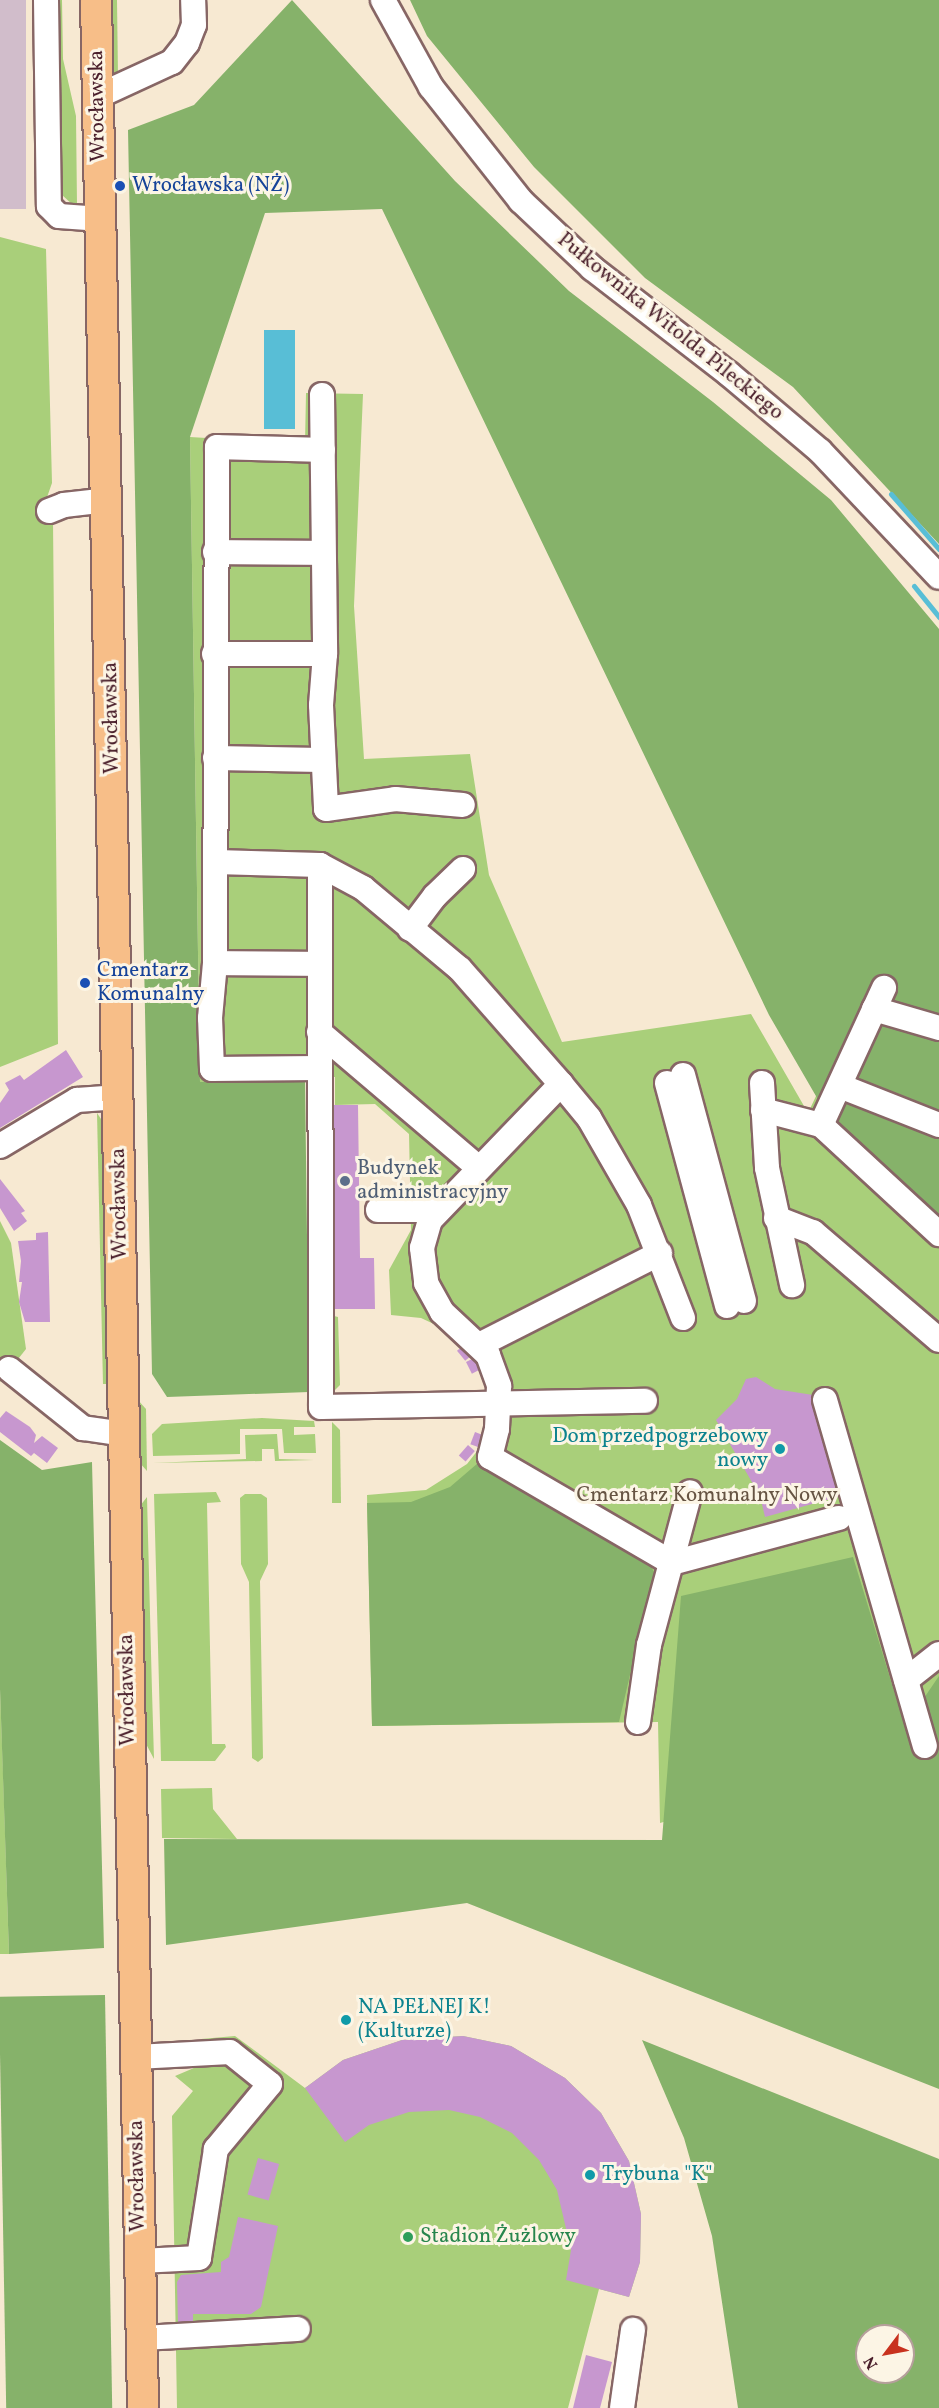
<!DOCTYPE html>
<html>
<head>
<meta charset="utf-8">
<style>
	body { margin:0 }
	#map { position:relative; width:939px; height:2408px; overflow:hidden; background:#f7e9d2; font-family:Vollkorn,serif }
	div>[style] { position:absolute }
	[style*='--x'] { left:calc(var(--x)*1px); top:calc(var(--y)*1px); width:calc(var(--w)*1px); rotate:calc(var(--a)*1deg) }
	.industrial>* { inset:0; background:#d1bdcb; transform-origin:0 0 }
	.green>* { inset:0; background:#a9cf7a }
	.forest>* { inset:0; background:#86b26a; transform-origin:0 0 }
	.water>* { inset:0; background:#58bed6; transform-origin:0 0 }
	.stream>* { height:5px; margin:-2.5px; padding:0 2.5px; transform-origin:2.5px; border-radius:2.5px; background:#58bed6 }
	.building>* { inset:0; background:#c797cf; transform-origin:0 0 }
	.roads { filter:drop-shadow(2px 0 #876665) drop-shadow(-2px 0 #876665) drop-shadow(0 2px #876665) drop-shadow(0 -2px #876665) }
	.minor>* { height:24px; margin:-12px; padding:0 12px; transform-origin:12px; border-radius:12px; background:#fff }
	.major>* { height:30px; margin:-15px; padding:0 15px; transform-origin:15px; border-radius:15px; background:#f7be88 }
	.dots>* { width:16px; height:16px; translate:-50% -50%; box-sizing:border-box; border:3px solid #fcf5e5; border-radius:50% }
	span { translate:-50% -50%; white-space:nowrap; text-align:center; line-height:1.15; -webkit-text-stroke:6px #fcf5e5; paint-order:stroke }
	.street-label { font-size:21px; color:#4a1f2b }
	.transit-label { font-size:21px; color:#164399 }
	.left { translate:0 -50%; text-align:left }
	.service-label { font-size:21px; color:#4e5e75 }
	.culture-label { font-size:21px; color:#0d838f }
	.right { translate:-100% -50%; text-align:right }
	.park-label { font-size:21px; color:#665443 }
	.leisure-label { font-size:21px; color:#27864d }
	.north { position:absolute; left:855px; top:2324px; width:60px; height:60px; box-sizing:border-box; background:#fcf5e5; border:2px solid #b59f9b; border-radius:50%; rotate:238deg; font-size:16px; font-weight:700; line-height:24px; text-align:center; color:#4a1f2b }
	.north::after { content:''; display:block; margin:auto; width:21px; height:27px; background:#c8321e; clip-path:polygon(50% 0,100% 100%,50% 72%,0 100%) }
</style>
</head>
<body>
<div id="map">
	<div class="industrial">
		<div style="left:0;top:0;width:26px;height:209px"></div>
	</div>
	<div class="green">
		<div style="clip-path:polygon(52px 0,62px 0,63px 59px,76px 116px,77px 205px,74px 206px,61px 194px,56px 180px)"></div>
		<div style="clip-path:polygon(110px 0,117px 0,118px 77px,112px 72px)"></div>
		<div style="clip-path:polygon(0 237px,46px 249px,52px 483px,45px 503px,53px 521px,58px 1044px,0 1067px)"></div>
		<div style="clip-path:polygon(306px 393px,363px 394px,354px 606px,364px 759px,470px 754px,489px 875px,562px 1042px,751px 1014px,808px 1113px,868px 986px,939px 918px,939px 1743px,660px 1823px,658px 1722px,372px 1726px,367px 1495px,426px 1490px,467px 1464px,478px 1450px,486px 1425px,487px 1386px,474px 1356px,451px 1332px,421px 1318px,391px 1315px,389px 1270px,411px 1230px,409px 1134px,375px 1104px,335px 1105px,335px 1077px,200px 1082px,190px 437px,305px 444px)"></div>
		<div style="clip-path:polygon(97px 1113px,103px 1122px,108px 1384px,103px 1384px)"></div>
		<div style="clip-path:polygon(0 1221px,11px 1243px,26px 1349px,0 1382px)"></div>
		<div style="clip-path:polygon(330px 1315px,338px 1317px,340px 1385px,331px 1394px)"></div>
		<div style="clip-path:polygon(137px 1399px,146px 1409px,147px 1471px,139px 1462px)"></div>
		<div style="clip-path:polygon(262px 1418px,314px 1421px,315px 1427px,294px 1427px,294px 1435px,315px 1434px,316px 1453px,284px 1453px,282px 1429px,240px 1429px,240px 1454px,153px 1456px,152px 1434px,162px 1424px)"></div>
		<div style="clip-path:polygon(332px 1422px,340px 1430px,341px 1503px,332px 1503px)"></div>
		<div style="clip-path:polygon(277px 1434px,279px 1459px,314px 1460px,275px 1461px,274px 1449px,262px 1449px,262px 1461px,153px 1463px,246px 1459px,245px 1435px)"></div>
		<div style="clip-path:polygon(216px 1492px,221px 1502px,207px 1503px,212px 1744px,225px 1744px,226px 1747px,215px 1761px,161px 1761px,154px 1494px)"></div>
		<div style="clip-path:polygon(245px 1494px,261px 1494px,267px 1498px,268px 1564px,260px 1581px,263px 1758px,258px 1762px,252px 1758px,249px 1582px,241px 1564px,240px 1498px)"></div>
		<div style="clip-path:polygon(147px 1497px,152px 1691px,154px 1759px,145px 1742px,140px 1506px)"></div>
		<div style="clip-path:polygon(0 1689px,3px 1773px,9px 1954px,0 1954px)"></div>
		<div style="clip-path:polygon(212px 1788px,213px 1809px,237px 1839px,162px 1838px,161px 1789px)"></div>
		<div style="clip-path:polygon(235px 2036px,305px 2088px,343px 2060px,402px 2040px,463px 2036px,511px 2046px,565px 2078px,601px 2113px,629px 2161px,641px 2214px,640px 2262px,629px 2297px,599px 2289px,568px 2408px,177px 2408px,172px 2116px,193px 2091px,175px 2076px,201px 2065px,201px 2039px)"></div>
	</div>
	<div class="forest">
		<div style="clip-path:polygon(292px 0,455px 181px,569px 291px,713px 402px,831px 500px,939px 629px,939px 1224px,820px 1103px,769px 1015px,382px 209px,265px 213px,190px 437px,200px 1082px,305px 1079px,309px 1392px,167px 1397px,152px 1374px,128px 130px,194px 105px)"></div>
		<div style="clip-path:polygon(410px 0,939px 0,939px 544px,793px 387px,645px 278px,534px 167px,427px 36px)"></div>
		<div style="clip-path:polygon(0 1440px,42px 1470px,92px 1462px,104px 1948px,9px 1954px,0 1689px)"></div>
		<div style="clip-path:polygon(478px 1463px,492px 1466px,650px 1564px,654px 1572px,619px 1722px,372px 1726px,367px 1503px,411px 1502px,450px 1487px)"></div>
		<div style="clip-path:polygon(853px 1557px,898px 1704px,924px 1698px,939px 1676px,939px 2089px,467px 1903px,166px 1945px,164px 1839px,662px 1840px,681px 1596px)"></div>
		<div style="left:105px;top:1995px;width:413px;height:106px;rotate:89deg"></div>
		<div style="clip-path:polygon(evenodd,642px 2040px,939px 2159px,939px 2408px,738px 2408px,712px 2236px,684px 2138px,642px 2040px,867px 2336px,903px 2336px,903px 2372px,867px 2372px,867px 2336px)"></div>
	</div>
	<div class="water">
		<div style="left:295px;top:330px;width:99px;height:31px;rotate:90deg"></div>
	</div>
	<div class="stream">
		<div style="--x:891;--y:494;--w:73;--a:48.9"></div>
		<div style="--x:914;--y:586;--w:40;--a:51"></div>
	</div>
	<div class="building">
		<div style="clip-path:polygon(66px 1050px,83px 1077px,0 1128px,0 1103px,9px 1090px,5px 1083px,20px 1075px,24px 1080px)"></div>
		<div style="clip-path:polygon(331px 1105px,358px 1105px,360px 1258px,374px 1258px,375px 1309px,334px 1309px)"></div>
		<div style="clip-path:polygon(0 1179px,25px 1211px,21px 1213px,27px 1221px,14px 1231px,0 1208px)"></div>
		<div style="clip-path:polygon(48px 1232px,50px 1322px,25px 1322px,19px 1302px,22px 1282px,19px 1282px,21px 1261px,18px 1241px,36px 1240px,36px 1233px)"></div>
		<div style="left:464px;top:1345px;width:13px;height:9px;rotate:51deg"></div>
		<div style="left:474px;top:1358px;width:13px;height:9px;rotate:63deg"></div>
		<div style="clip-path:polygon(756px 1377px,775px 1389px,813px 1395px,841px 1496px,765px 1517px,760px 1496px,716px 1420px,737px 1399px,746px 1379px)"></div>
		<div style="clip-path:polygon(6px 1411px,30px 1427px,36px 1435px,34px 1443px,42px 1436px,58px 1448px,47px 1463px,34px 1453px,31px 1456px,0 1432px,0 1418px)"></div>
		<div style="left:475px;top:1432px;width:9px;height:13px;rotate:21deg"></div>
		<div style="left:468px;top:1445px;width:9px;height:14px;rotate:41deg"></div>
		<div style="clip-path:polygon(463px 2036px,511px 2046px,565px 2078px,601px 2113px,629px 2161px,641px 2214px,640px 2262px,629px 2297px,566px 2280px,571px 2250px,557px 2190px,539px 2160px,512px 2133px,480px 2117px,449px 2110px,409px 2112px,369px 2125px,345px 2142px,305px 2088px,343px 2060px,402px 2040px)"></div>
		<div style="left:258px;top:2158px;width:22px;height:38px;rotate:16deg"></div>
		<div style="clip-path:polygon(238px 2217px,278px 2226px,261px 2307px,251px 2314px,193px 2314px,193px 2324px,178px 2324px,177px 2282px,181px 2275px,221px 2272px,221px 2262px,229px 2257px)"></div>
		<div style="clip-path:polygon(586px 2355px,612px 2362px,600px 2408px,573px 2408px)"></div>
	</div>
	<div class="roads">
		<div class="minor">
			<div style="--x:46;--y:0;--w:206;--a:89.2"></div>
			<div style="--x:49;--y:206;--w:14;--a:45"></div>
			<div style="--x:59;--y:216;--w:42;--a:4.1"></div>
			<div style="--x:383;--y:0;--w:99;--a:61.1"></div>
			<div style="--x:431;--y:87;--w:145;--a:51.7"></div>
			<div style="--x:521;--y:201;--w:98;--a:43.3"></div>
			<div style="--x:592;--y:268;--w:173;--a:37.7"></div>
			<div style="--x:729;--y:374;--w:119;--a:40.2"></div>
			<div style="--x:820;--y:451;--w:173;--a:46.6"></div>
			<div style="--x:98;--y:96;--w:81;--a:-24.7"></div>
			<div style="--x:172;--y:62;--w:24;--a:-52"></div>
			<div style="--x:187;--y:43;--w:19;--a:-69"></div>
			<div style="--x:194;--y:25;--w:25;--a:-92"></div>
			<div style="--x:322;--y:395;--w:259;--a:89.3"></div>
			<div style="--x:325;--y:654;--w:51;--a:94.5"></div>
			<div style="--x:321;--y:705;--w:104;--a:87.2"></div>
			<div style="--x:326;--y:809;--w:70;--a:-8.2"></div>
			<div style="--x:395;--y:799;--w:68;--a:5"></div>
			<div style="--x:49;--y:511;--w:16;--a:-22"></div>
			<div style="--x:64;--y:505;--w:43;--a:-6.6"></div>
			<div style="--x:215;--y:552;--w:108;--a:0.5"></div>
			<div style="--x:214;--y:654;--w:111;--a:0"></div>
			<div style="--x:215;--y:758;--w:107;--a:1.1"></div>
			<div style="--x:216;--y:862;--w:104;--a:1.7"></div>
			<div style="--x:320;--y:865;--w:49;--a:28.1"></div>
			<div style="--x:363;--y:888;--w:126;--a:39.9"></div>
			<div style="--x:460;--y:969;--w:153;--a:48.7"></div>
			<div style="--x:320;--y:865;--w:542;--a:89.89"></div>
			<div style="--x:321;--y:1407;--w:324;--a:-1.1"></div>
			<div style="--x:410;--y:929;--w:41;--a:-52.9"></div>
			<div style="--x:435;--y:896;--w:39;--a:-44"></div>
			<div style="--x:215;--y:963;--w:105;--a:0.5"></div>
			<div style="--x:874;--y:1009;--w:68;--a:16.3"></div>
			<div style="--x:319;--y:1032;--w:210;--a:40.4"></div>
			<div style="--x:318;--y:1068;--w:106;--a:179.5"></div>
			<div style="--x:212;--y:1069;--w:51;--a:-92.2"></div>
			<div style="--x:210;--y:1018;--w:55;--a:-84.8"></div>
			<div style="--x:215;--y:963;--w:516;--a:-89.78"></div>
			<div style="--x:217;--y:447;--w:106;--a:1.6"></div>
			<div style="--x:683;--y:1075;--w:234;--a:74.9"></div>
			<div style="--x:667;--y:1083;--w:231;--a:74.9"></div>
			<div style="--x:762;--y:1083;--w:85;--a:86.6"></div>
			<div style="--x:767;--y:1168;--w:120;--a:77.9"></div>
			<div style="--x:840;--y:1086;--w:106;--a:21.5"></div>
			<div style="--x:763;--y:1110;--w:60;--a:14.5"></div>
			<div style="--x:821;--y:1125;--w:151;--a:-65.3"></div>
			<div style="--x:821;--y:1125;--w:161;--a:42.7"></div>
			<div style="--x:0;--y:1146;--w:90;--a:-30.9"></div>
			<div style="--x:77;--y:1100;--w:42;--a:-4.1"></div>
			<div style="--x:378;--y:1210;--w:61;--a:0"></div>
			<div style="--x:776;--y:1218;--w:40;--a:21"></div>
			<div style="--x:813;--y:1232;--w:166;--a:40.6"></div>
			<div style="--x:683;--y:1318;--w:121;--a:-111.3"></div>
			<div style="--x:639;--y:1205;--w:100;--a:-119.9"></div>
			<div style="--x:589;--y:1118;--w:44;--a:-129.5"></div>
			<div style="--x:561;--y:1084;--w:189;--a:133.9"></div>
			<div style="--x:430;--y:1220;--w:29;--a:106"></div>
			<div style="--x:422;--y:1248;--w:35;--a:83"></div>
			<div style="--x:426;--y:1283;--w:33;--a:61"></div>
			<div style="--x:442;--y:1312;--w:63;--a:43.1"></div>
			<div style="--x:488;--y:1355;--w:33;--a:70"></div>
			<div style="--x:499;--y:1386;--w:43;--a:92.7"></div>
			<div style="--x:497;--y:1429;--w:29;--a:104"></div>
			<div style="--x:490;--y:1457;--w:211;--a:30.2"></div>
			<div style="--x:672;--y:1563;--w:173;--a:-15.1"></div>
			<div style="--x:479;--y:1345;--w:203;--a:-26.9"></div>
			<div style="--x:9;--y:1369;--w:95;--a:38.6"></div>
			<div style="--x:83;--y:1428;--w:41;--a:8.3"></div>
			<div style="--x:825;--y:1400;--w:360;--a:73.9"></div>
			<div style="--x:906;--y:1680;--w:42;--a:-38.2"></div>
			<div style="--x:638;--y:1722;--w:78;--a:-81.9"></div>
			<div style="--x:649;--y:1645;--w:158;--a:-75"></div>
			<div style="--x:136;--y:2057;--w:94;--a:-3"></div>
			<div style="--x:230;--y:2052;--w:51;--a:38.7"></div>
			<div style="--x:270;--y:2084;--w:85;--a:129.7"></div>
			<div style="--x:216;--y:2149;--w:110;--a:98.9"></div>
			<div style="--x:199;--y:2258;--w:59;--a:177.1"></div>
			<div style="--x:142;--y:2338;--w:156;--a:-3.3"></div>
			<div style="--x:622;--y:2408;--w:79;--a:-82"></div>
		</div>
		<div class="major">
			<div style="--x:96;--y:0;--w:2408;--a:88.88"></div>
		</div>
	</div>
	<div class="dots">
		<div style="left:120px;top:186px;background:#1a4fb4"></div>
		<div style="left:85px;top:983px;background:#1a4fb4"></div>
		<div style="left:345px;top:1181px;background:#5c6f8a"></div>
		<div style="left:780px;top:1449px;background:#0f9aa8"></div>
		<div style="left:346px;top:2020px;background:#0f9aa8"></div>
		<div style="left:590px;top:2175px;background:#0f9aa8"></div>
		<div style="left:408px;top:2237px;background:#2e9e5b"></div>
	</div>
	<div class="street-label">
		<span style="left:98px;top:106px;rotate:-91deg">Wrocławska</span>
		<span style="left:670px;top:327px;rotate:39deg">Pułkownika Witolda Pileckiego</span>
		<span style="left:112px;top:718px;rotate:-91deg">Wrocławska</span>
		<span style="left:120px;top:1204px;rotate:-91deg">Wrocławska</span>
		<span style="left:128px;top:1690px;rotate:-91deg">Wrocławska</span>
		<span style="left:138px;top:2176px;rotate:-91deg">Wrocławska</span>
	</div>
	<div class="transit-label">
		<span class="left" style="left:132px;top:186px">Wrocławska (NŻ)</span>
		<span class="left" style="left:97px;top:983px">Cmentarz<br>Komunalny</span>
	</div>
	<div class="service-label">
		<span class="left" style="left:357px;top:1181px">Budynek<br>administracyjny</span>
	</div>
	<div class="culture-label">
		<span class="right" style="left:768px;top:1449px">Dom przedpogrzebowy<br>nowy</span>
		<span class="left" style="left:358px;top:2020px">NA PEŁNEJ K!<br>(Kulturze)</span>
		<span class="left" style="left:602px;top:2175px">Trybuna "K"</span>
	</div>
	<div class="park-label">
		<span style="left:707px;top:1496px">Cmentarz Komunalny Nowy</span>
	</div>
	<div class="leisure-label">
		<span class="left" style="left:420px;top:2237px">Stadion Żużlowy</span>
	</div>
	<div class="north">N</div>
</div>
</body>
</html>
